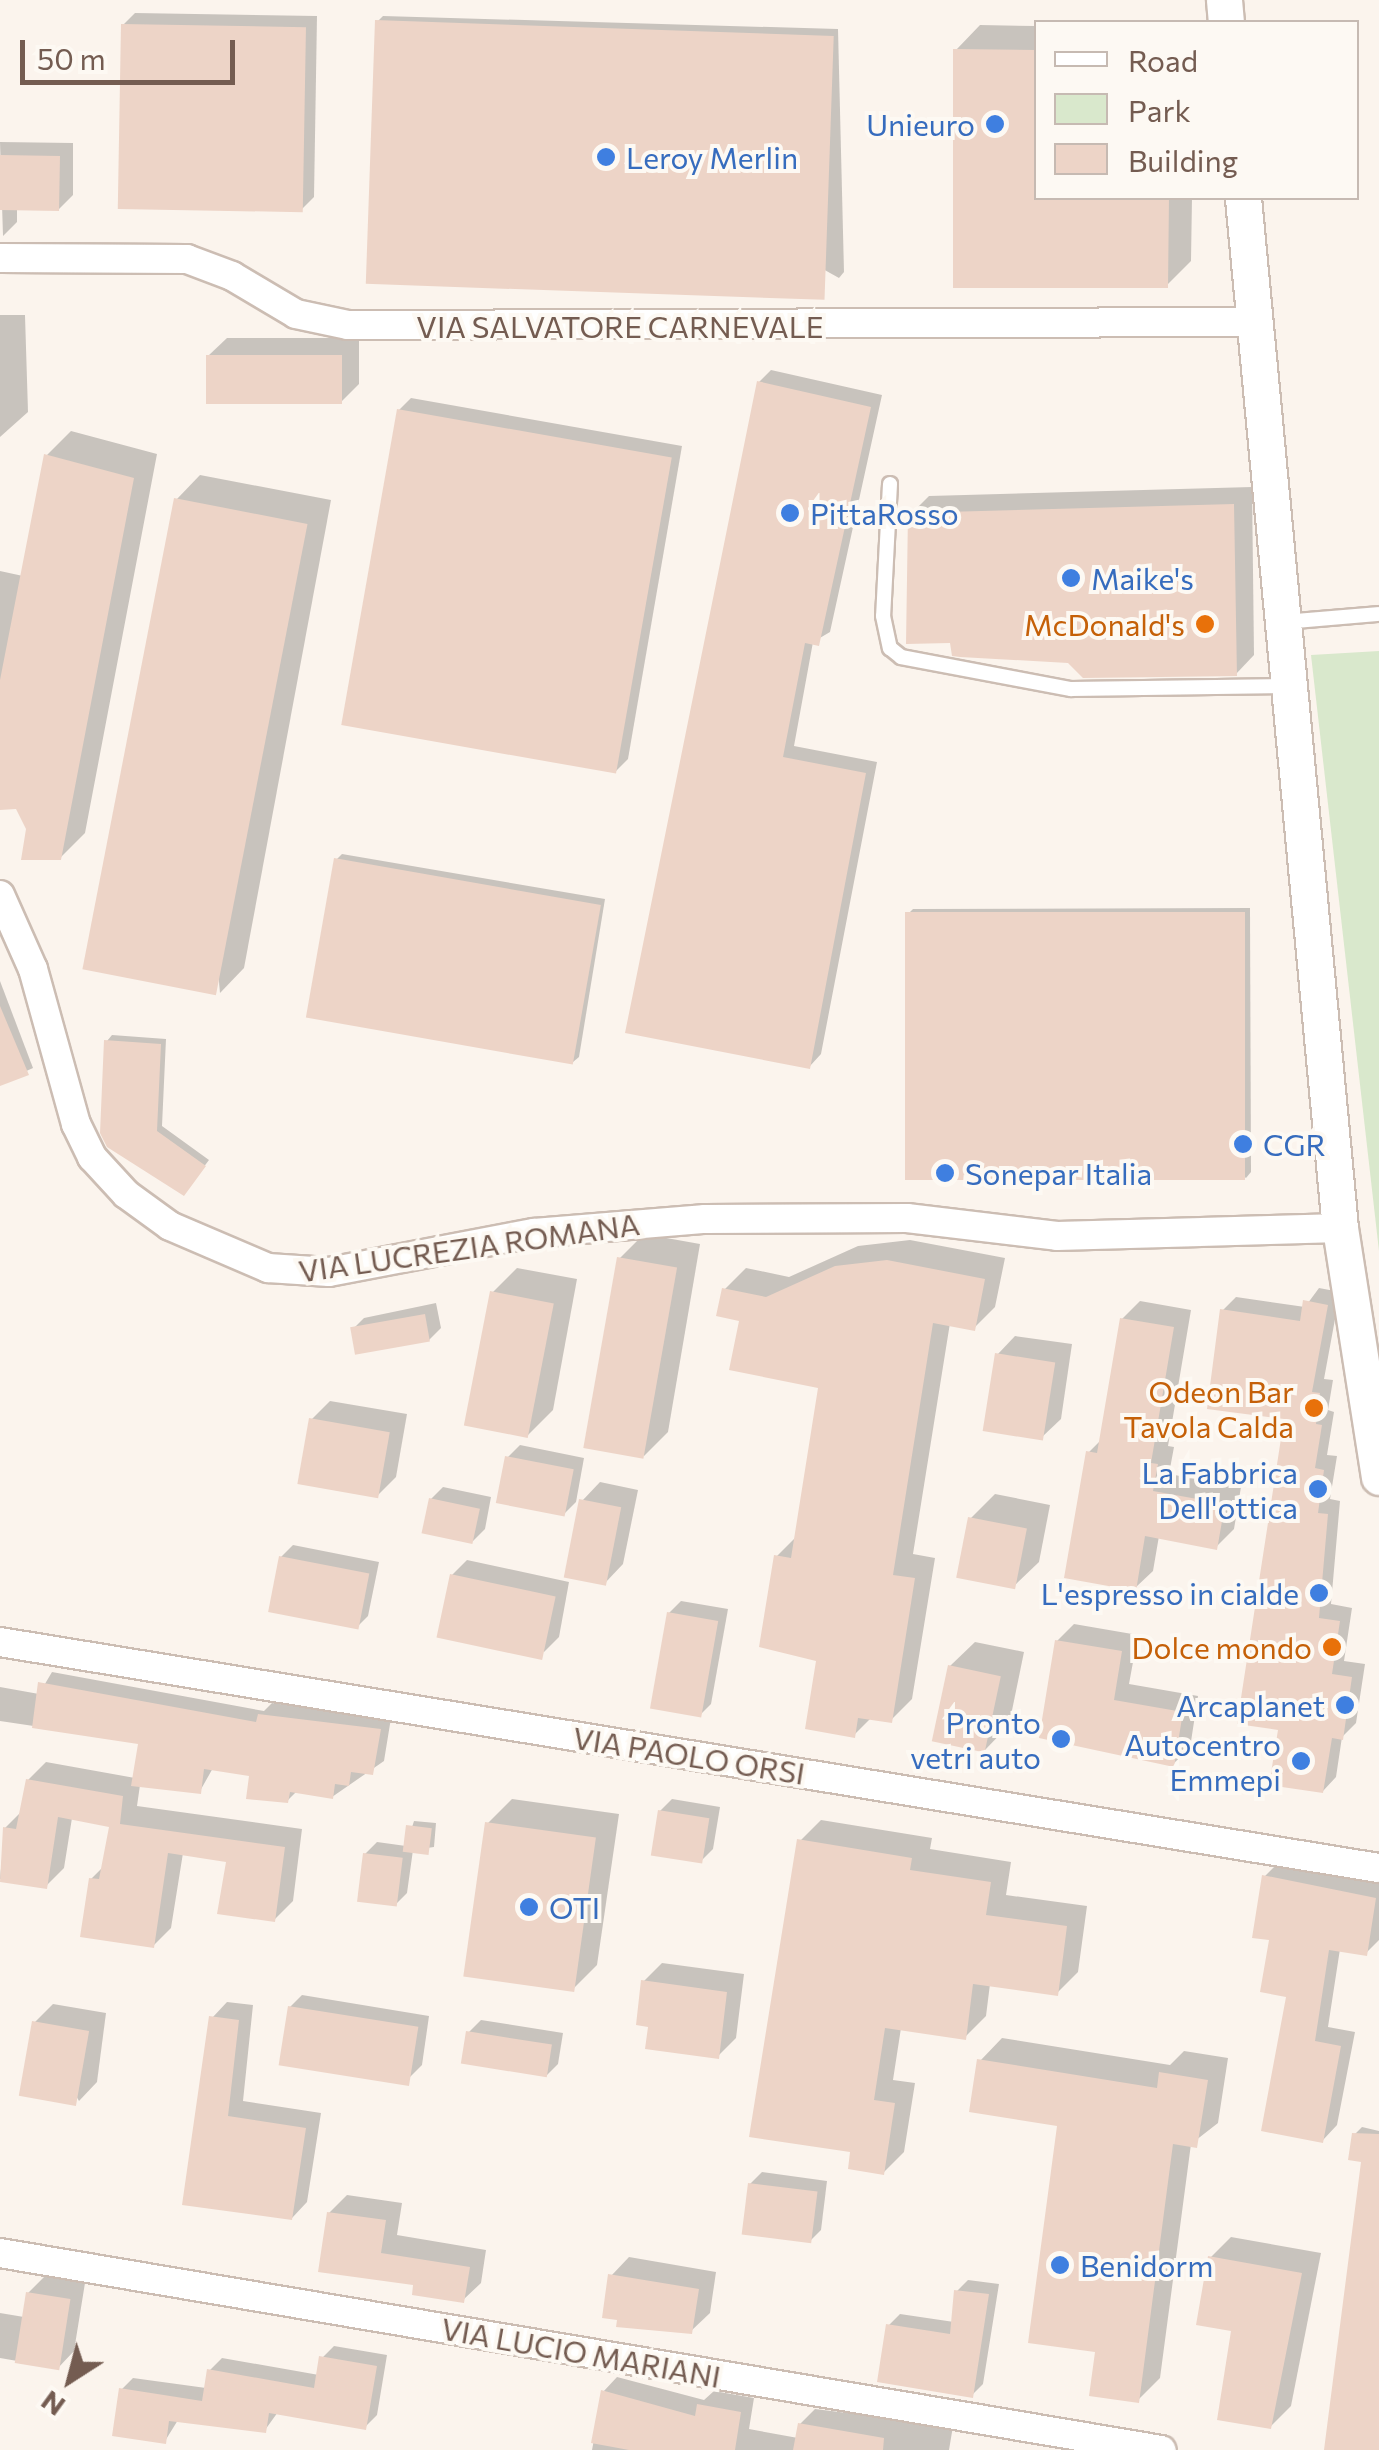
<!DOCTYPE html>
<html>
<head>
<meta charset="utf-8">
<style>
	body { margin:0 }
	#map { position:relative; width:1379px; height:2450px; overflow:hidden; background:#fbf4ed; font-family:Commissioner,sans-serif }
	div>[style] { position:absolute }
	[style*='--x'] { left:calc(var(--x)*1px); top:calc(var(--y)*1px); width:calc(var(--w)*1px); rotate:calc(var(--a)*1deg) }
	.green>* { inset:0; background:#d9e8cc }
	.shadow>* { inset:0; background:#0003 }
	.building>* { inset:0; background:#edd4c7; transform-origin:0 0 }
	.roads { filter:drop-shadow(2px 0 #ccbdb3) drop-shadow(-2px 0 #ccbdb3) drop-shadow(0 2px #ccbdb3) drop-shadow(0 -2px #ccbdb3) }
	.service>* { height:14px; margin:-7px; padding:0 7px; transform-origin:7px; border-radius:7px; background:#fff }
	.minor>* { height:28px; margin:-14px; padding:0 14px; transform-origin:14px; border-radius:14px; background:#fff }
	.tertiary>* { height:35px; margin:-17.5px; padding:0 17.5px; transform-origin:17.5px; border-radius:17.5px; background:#fff }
	.dots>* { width:28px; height:28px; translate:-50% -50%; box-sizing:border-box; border:5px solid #fdf9f3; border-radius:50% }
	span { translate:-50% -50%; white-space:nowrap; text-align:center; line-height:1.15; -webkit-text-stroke:8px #fdf9f3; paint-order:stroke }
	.shop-label { font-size:30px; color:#366cbe }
	.right { translate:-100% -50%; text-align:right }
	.left { translate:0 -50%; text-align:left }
	.street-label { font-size:30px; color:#745c51 }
	.food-label { font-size:30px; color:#c56008 }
	.legend { position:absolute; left:1034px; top:20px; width:325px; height:180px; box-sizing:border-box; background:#fdf9f3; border:2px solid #c6bab2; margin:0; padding:12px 18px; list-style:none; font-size:30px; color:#745c51 }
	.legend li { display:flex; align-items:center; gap:20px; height:50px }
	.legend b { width:50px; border:2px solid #c6bab2 }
	.north { position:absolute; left:20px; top:2330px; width:100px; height:100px; -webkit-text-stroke:8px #fdf9f3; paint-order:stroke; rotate:216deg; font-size:28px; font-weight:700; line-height:40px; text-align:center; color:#745c51 }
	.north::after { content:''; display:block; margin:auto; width:35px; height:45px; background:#745c51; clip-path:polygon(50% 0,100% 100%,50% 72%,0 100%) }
	.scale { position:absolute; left:20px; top:40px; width:215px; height:45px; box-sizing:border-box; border:5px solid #745c51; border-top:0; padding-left:12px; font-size:30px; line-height:35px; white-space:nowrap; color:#745c51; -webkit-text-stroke:8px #fdf9f3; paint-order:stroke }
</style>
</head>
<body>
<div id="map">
	<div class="green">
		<div style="clip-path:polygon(1379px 651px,1379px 1251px,1311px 655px)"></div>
	</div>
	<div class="shadow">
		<div style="clip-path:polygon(135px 13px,317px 16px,314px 197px,302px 209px,123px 25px)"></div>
		<div style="clip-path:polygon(383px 16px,838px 29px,844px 272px,839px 278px,378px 21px)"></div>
		<div style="clip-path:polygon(980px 25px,1036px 26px,1036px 198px,1192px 198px,1191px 261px,1167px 285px,956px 286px,956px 50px)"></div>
		<div style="clip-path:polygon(0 142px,73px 143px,73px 195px,59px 209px,17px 208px,17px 222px,3px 236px)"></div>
		<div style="clip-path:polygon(0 315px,25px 315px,28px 412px,0 437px)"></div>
		<div style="clip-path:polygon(227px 338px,359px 338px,359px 384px,341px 402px,208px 356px)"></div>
		<div style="clip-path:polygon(771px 370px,882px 395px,830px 632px,813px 642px,794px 746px,877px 762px,821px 1054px,810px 1066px,628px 1031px,759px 382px)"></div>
		<div style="clip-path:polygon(411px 398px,682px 446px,628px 759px,616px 771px,399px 410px)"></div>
		<div style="clip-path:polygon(71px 431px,157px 454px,85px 833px,60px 858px,29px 828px,17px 806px,0 807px,0 571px,23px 576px,47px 455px)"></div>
		<div style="clip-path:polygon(200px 475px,331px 500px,244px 968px,220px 993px,176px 500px)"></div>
		<div style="clip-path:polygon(1252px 487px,1254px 655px,1236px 674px,911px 514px,929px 496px)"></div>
		<div style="clip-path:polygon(342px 854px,605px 899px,579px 1057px,573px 1062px,337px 859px)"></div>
		<div style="clip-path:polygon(1250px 908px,1251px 1172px,1246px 1178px,908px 914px,913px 909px)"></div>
		<div style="clip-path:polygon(0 981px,33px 1068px,0 1083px)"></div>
		<div style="clip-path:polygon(112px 1035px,166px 1039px,162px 1126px,209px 1160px,184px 1193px,107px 1041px)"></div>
		<div style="clip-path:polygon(644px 1234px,700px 1244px,668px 1432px,644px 1456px,619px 1259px)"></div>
		<div style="clip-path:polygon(910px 1240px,1005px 1258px,995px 1307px,974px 1328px,950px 1323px,913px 1554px,935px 1558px,912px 1699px,891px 1720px,872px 1717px,854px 1735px,776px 1557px,797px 1536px,821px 1386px,742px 1319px,725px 1289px,746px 1268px,789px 1277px,858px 1246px)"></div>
		<div style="clip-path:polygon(517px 1268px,577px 1279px,553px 1410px,528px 1435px,493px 1292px)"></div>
		<div style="clip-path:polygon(1319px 1288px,1340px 1292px,1324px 1379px,1333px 1380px,1328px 1410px,1334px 1412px,1327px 1455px,1337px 1456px,1330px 1499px,1340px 1501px,1331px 1604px,1352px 1608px,1344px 1661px,1365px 1664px,1356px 1723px,1342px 1737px,1336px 1777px,1323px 1791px,1281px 1728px,1287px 1417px,1222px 1311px,1236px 1297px,1305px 1307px)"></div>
		<div style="clip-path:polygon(1140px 1301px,1191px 1310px,1168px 1446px,1174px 1447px,1169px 1474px,1241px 1487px,1234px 1529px,1216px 1547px,1159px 1536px,1153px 1571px,1135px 1588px,1089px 1452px,1102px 1439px,1122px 1319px)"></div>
		<div style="clip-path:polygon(436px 1303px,441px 1328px,429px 1340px,352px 1330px,364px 1318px)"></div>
		<div style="clip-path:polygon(1015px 1336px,1072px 1344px,1061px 1419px,1042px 1437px,997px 1355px)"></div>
		<div style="clip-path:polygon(330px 1401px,407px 1414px,396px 1477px,377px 1496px,312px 1419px)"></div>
		<div style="clip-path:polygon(520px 1445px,584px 1458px,576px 1502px,564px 1514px,508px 1457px)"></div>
		<div style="clip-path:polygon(600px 1482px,638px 1490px,623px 1564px,605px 1583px,582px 1501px)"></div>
		<div style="clip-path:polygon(443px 1487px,491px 1497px,485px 1529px,473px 1541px,431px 1499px)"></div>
		<div style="clip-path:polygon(995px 1494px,1050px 1505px,1039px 1562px,1014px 1586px,971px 1518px)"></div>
		<div style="clip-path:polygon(293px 1545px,379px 1562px,368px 1616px,356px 1628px,281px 1557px)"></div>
		<div style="clip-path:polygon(467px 1560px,569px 1582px,559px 1637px,544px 1652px,452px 1575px)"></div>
		<div style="clip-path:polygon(681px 1601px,728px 1609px,711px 1704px,699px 1716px,669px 1613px)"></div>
		<div style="clip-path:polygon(1074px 1624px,1138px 1635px,1129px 1684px,1198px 1696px,1190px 1748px,1173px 1764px,1057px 1641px)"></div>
		<div style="clip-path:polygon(975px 1642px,1024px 1652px,1009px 1725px,985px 1750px,950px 1666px)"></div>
		<div style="clip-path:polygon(52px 1672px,264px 1711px,272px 1703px,391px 1718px,384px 1761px,332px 1797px,297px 1791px,287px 1801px,252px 1774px,213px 1768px,200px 1791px,140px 1785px,137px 1806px,302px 1829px,293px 1901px,275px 1919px,229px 1859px,183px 1853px,171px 1928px,153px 1946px,91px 1879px,104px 1866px,112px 1825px,72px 1818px,64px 1868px,46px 1886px,0 1879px,5px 1828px,22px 1811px,28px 1780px,46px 1762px,135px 1778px,141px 1742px,0 1721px,0 1687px,39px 1694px)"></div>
		<div style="clip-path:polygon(512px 1799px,619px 1814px,597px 1965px,572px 1990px,488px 1823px)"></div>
		<div style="clip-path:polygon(672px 1799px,720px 1807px,713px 1849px,701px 1861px,660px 1811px)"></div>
		<div style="clip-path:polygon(821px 1820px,932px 1838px,930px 1849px,1011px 1862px,1006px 1895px,1087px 1906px,1078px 1972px,1057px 1993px,990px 1984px,986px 2016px,965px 2037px,901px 2028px,893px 2080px,915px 2083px,904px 2152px,883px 2173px,853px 2150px,800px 1841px)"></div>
		<div style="clip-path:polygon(414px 1821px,436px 1823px,434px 1847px,413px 1850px,407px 1893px,395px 1905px,365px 1854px,377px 1842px,406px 1846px)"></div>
		<div style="clip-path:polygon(1279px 1862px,1379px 1881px,1379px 1940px,1366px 1953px,1340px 1949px,1328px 2027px,1355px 2032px,1337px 2125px,1323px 2140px,1272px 1938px,1265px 1876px)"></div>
		<div style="clip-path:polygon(662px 1963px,744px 1974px,736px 2038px,718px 2056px,651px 2025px,644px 1981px)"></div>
		<div style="clip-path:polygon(302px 1995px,429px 2016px,422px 2065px,410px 2077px,290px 2007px)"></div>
		<div style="clip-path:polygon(227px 2002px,253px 2005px,243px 2101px,321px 2113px,307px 2202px,292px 2218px,184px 2202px,212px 2018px)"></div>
		<div style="clip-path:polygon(53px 2004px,106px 2013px,97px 2082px,79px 2101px,35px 2022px)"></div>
		<div style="clip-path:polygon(481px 2020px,563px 2033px,558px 2064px,546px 2076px,469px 2032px)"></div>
		<div style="clip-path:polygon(1002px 2038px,1170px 2065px,1184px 2051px,1228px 2058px,1218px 2123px,1191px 2144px,1160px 2378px,1138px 2400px,1098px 2349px,1060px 2124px,980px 2061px)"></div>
		<div style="clip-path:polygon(1362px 2127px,1379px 2131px,1379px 2450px,1327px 2450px,1364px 2160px,1355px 2134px)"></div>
		<div style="clip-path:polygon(762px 2172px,827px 2181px,821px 2230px,809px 2242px,750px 2184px)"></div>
		<div style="clip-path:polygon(347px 2195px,402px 2203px,397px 2235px,486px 2250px,481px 2283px,463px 2300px,416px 2283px,329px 2213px)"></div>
		<div style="clip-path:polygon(1231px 2237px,1321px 2253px,1291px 2406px,1270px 2427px,1210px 2258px)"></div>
		<div style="clip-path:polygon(629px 2257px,716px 2272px,710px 2313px,691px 2331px,611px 2276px)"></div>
		<div style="clip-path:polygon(45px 2276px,85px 2283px,74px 2351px,58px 2368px,0 2358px,0 2313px,24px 2317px,28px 2293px)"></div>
		<div style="clip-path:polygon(968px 2280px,999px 2284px,983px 2384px,972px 2395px,889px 2325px,900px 2314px,954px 2322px,957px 2291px)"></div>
		<div style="clip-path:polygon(334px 2346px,387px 2355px,377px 2415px,365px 2427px,278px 2412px,265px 2430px,178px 2420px,165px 2441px,121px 2390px,133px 2378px,206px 2388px,210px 2370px,222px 2358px,319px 2375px,322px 2358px)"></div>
		<div style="clip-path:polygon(617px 2377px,704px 2400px,714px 2391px,754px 2398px,749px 2429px,798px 2438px,800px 2424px,815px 2409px,953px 2426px,949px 2450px,592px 2450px,603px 2392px)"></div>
	</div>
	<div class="building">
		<div style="left:375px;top:20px;width:459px;height:264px;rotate:2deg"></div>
		<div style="left:121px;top:24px;width:185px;height:185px;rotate:1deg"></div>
		<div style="clip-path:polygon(953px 49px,1036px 50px,1036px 198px,1169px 198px,1168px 288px,953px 288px)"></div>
		<div style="left:0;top:155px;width:60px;height:55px;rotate:1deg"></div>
		<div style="left:206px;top:355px;width:136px;height:49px"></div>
		<div style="clip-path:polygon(757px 381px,871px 407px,819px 646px,805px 643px,783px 757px,866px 773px,810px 1069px,625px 1033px)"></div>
		<div style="left:397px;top:409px;width:279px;height:321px;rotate:10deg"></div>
		<div style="clip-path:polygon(44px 454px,134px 478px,61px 860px,21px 860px,26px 829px,16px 809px,0 810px,0 680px)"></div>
		<div style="left:174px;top:498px;width:136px;height:480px;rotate:11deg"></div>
		<div style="clip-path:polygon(1234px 504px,1237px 676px,1083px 678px,1068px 663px,960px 657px,952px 656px,950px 643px,906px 644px,908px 513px)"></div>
		<div style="left:334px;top:858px;width:271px;height:162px;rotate:10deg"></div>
		<div style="left:1245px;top:912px;width:268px;height:340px;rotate:90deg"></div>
		<div style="clip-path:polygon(0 1006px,29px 1075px,0 1086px)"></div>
		<div style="clip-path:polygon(104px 1040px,161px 1044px,157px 1131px,206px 1166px,184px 1196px,107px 1147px,100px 1133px)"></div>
		<div style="left:617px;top:1257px;width:61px;height:194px;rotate:10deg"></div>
		<div style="clip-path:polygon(887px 1260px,985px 1279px,975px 1331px,933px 1323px,893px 1575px,915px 1578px,892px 1723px,858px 1718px,855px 1738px,805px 1729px,816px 1661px,759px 1647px,774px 1555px,791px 1558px,818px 1388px,729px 1370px,739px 1321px,716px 1316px,722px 1288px,766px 1297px,835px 1266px)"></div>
		<div style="left:490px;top:1291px;width:65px;height:137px;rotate:11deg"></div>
		<div style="clip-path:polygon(1303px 1300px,1328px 1305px,1312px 1392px,1320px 1393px,1316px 1424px,1322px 1425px,1315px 1468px,1324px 1470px,1318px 1513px,1328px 1514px,1319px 1618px,1340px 1621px,1332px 1674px,1352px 1677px,1343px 1740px,1332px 1738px,1323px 1793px,1269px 1785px,1278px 1730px,1237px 1724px,1284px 1419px,1207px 1409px,1220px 1309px,1300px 1321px)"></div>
		<div style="left:425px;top:1314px;width:28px;height:76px;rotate:80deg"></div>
		<div style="clip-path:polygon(1120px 1318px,1174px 1327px,1151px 1463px,1158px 1464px,1153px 1491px,1225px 1504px,1217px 1550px,1145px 1536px,1136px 1591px,1064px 1578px,1086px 1451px,1097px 1453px)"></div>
		<div style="left:995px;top:1353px;width:61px;height:79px;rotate:9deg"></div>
		<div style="left:309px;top:1418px;width:82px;height:67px;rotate:10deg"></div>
		<div style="left:505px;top:1456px;width:70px;height:48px;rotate:11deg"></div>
		<div style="left:429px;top:1498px;width:52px;height:36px;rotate:12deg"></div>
		<div style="left:579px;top:1499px;width:43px;height:80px;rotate:11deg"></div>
		<div style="left:968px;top:1517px;width:60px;height:62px;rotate:11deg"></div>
		<div style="left:279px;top:1556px;width:92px;height:57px;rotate:11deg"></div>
		<div style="left:450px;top:1574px;width:108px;height:65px;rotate:12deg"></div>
		<div style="left:667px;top:1612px;width:52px;height:98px;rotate:10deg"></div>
		<div style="clip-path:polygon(1055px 1640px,1122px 1651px,1114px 1700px,1183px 1712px,1174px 1767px,1039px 1738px)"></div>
		<div style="left:948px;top:1665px;width:54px;height:78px;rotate:12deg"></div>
		<div style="clip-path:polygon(38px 1682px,256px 1722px,258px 1714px,381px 1729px,373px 1775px,351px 1772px,349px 1786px,335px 1784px,333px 1799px,290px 1792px,288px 1803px,246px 1799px,249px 1776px,204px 1769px,201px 1794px,131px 1786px,138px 1744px,32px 1728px)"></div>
		<div style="clip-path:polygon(26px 1779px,123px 1796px,120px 1824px,285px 1847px,275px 1922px,217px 1914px,226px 1862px,168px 1853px,154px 1948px,80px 1937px,89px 1878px,99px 1879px,109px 1827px,58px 1817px,47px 1889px,0 1882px,3px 1827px,16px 1829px)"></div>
		<div style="left:658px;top:1810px;width:52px;height:46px;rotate:9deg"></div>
		<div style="left:485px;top:1822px;width:112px;height:156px;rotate:8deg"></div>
		<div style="left:406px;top:1825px;width:26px;height:27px;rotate:7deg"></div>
		<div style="clip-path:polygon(797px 1839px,912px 1858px,910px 1870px,991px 1882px,986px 1915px,1067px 1926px,1058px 1996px,973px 1984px,966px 2040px,885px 2028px,874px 2100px,895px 2103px,884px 2175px,848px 2169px,850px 2152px,749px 2137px)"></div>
		<div style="left:363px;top:1853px;width:40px;height:49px;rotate:7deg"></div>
		<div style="clip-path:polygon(1262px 1875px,1376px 1898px,1367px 1956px,1329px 1950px,1315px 2041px,1341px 2046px,1323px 2143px,1261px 2131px,1286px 1997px,1260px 1992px,1269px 1940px,1252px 1938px)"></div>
		<div style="clip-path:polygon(641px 1980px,727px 1992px,719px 2059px,645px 2049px,648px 2027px,636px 2025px)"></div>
		<div style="left:288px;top:2006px;width:132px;height:60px;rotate:9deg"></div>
		<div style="clip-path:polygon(209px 2016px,239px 2020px,228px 2116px,306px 2128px,292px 2220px,182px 2205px)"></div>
		<div style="left:32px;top:2021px;width:58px;height:76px;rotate:10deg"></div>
		<div style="left:466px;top:2031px;width:87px;height:33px;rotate:9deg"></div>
		<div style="clip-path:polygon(977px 2059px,1157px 2088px,1159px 2072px,1208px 2080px,1197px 2148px,1173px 2144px,1139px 2403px,1089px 2396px,1095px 2352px,1028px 2343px,1057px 2126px,969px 2112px)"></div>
		<div style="clip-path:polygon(1352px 2133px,1379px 2134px,1379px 2450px,1324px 2450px,1361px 2162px,1348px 2160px)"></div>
		<div style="left:748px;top:2183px;width:70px;height:52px;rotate:7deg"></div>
		<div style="clip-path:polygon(327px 2212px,386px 2220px,381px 2253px,470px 2267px,464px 2303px,412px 2295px,413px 2285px,318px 2272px)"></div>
		<div style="clip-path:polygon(1208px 2256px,1302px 2273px,1271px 2429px,1217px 2420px,1231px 2331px,1196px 2325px)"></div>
		<div style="clip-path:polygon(608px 2274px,699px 2289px,692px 2334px,616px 2327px,617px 2320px,602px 2318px)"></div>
		<div style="clip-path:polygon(954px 2290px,989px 2294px,973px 2398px,877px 2382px,886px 2324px,950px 2334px)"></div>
		<div style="left:26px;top:2292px;width:45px;height:72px;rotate:9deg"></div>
		<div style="clip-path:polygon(319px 2356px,377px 2366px,366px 2430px,269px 2413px,266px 2433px,169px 2421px,166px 2444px,112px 2436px,119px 2388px,202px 2401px,207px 2369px,314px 2388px)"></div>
		<div style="clip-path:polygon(601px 2390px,695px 2416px,697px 2404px,741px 2412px,735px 2450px,629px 2450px,591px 2443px)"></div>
		<div style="clip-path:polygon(798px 2423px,884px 2438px,883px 2450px,793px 2450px)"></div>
	</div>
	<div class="roads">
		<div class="service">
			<div style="--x:890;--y:484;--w:132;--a:93"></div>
			<div style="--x:883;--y:616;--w:33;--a:78"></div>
			<div style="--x:890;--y:648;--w:14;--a:39"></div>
			<div style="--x:901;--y:657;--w:173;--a:10.7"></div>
			<div style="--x:1071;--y:689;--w:217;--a:-0.8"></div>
			<div style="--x:1285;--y:622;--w:94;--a:-4.9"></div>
		</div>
		<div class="minor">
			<div style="--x:0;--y:258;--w:187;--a:0.3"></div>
			<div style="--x:187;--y:259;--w:48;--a:20.7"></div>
			<div style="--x:232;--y:276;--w:74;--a:30.7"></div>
			<div style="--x:296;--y:314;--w:53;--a:11.9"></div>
			<div style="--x:348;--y:325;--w:907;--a:-0.19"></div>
			<div style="--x:0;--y:895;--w:81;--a:66"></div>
			<div style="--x:33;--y:969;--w:161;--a:74.5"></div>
			<div style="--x:76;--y:1124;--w:37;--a:64"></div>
			<div style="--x:92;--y:1157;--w:50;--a:47.4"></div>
			<div style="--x:126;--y:1194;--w:54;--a:36"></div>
			<div style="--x:170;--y:1226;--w:107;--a:23.2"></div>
			<div style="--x:268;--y:1268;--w:61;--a:3.8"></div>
			<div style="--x:329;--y:1272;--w:209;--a:-10.8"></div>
			<div style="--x:534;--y:1233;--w:172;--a:-4.7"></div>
			<div style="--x:705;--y:1219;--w:202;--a:-0.3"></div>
			<div style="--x:907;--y:1218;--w:151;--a:6.8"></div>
			<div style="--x:1057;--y:1236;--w:283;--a:-1.6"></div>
			<div style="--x:0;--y:1642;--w:1397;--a:9.31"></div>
			<div style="--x:0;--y:2253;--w:1178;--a:9.63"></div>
		</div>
		<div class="tertiary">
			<div style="--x:1224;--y:0;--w:22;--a:85"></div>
			<div style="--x:1243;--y:198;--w:1035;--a:84.62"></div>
			<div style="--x:1340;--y:1228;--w:252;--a:81.1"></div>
		</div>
	</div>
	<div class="dots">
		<div style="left:995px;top:124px;background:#3f7fe0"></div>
		<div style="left:606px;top:157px;background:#3f7fe0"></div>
		<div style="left:790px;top:513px;background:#3f7fe0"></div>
		<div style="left:1071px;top:578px;background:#3f7fe0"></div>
		<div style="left:1205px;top:624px;background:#e8710a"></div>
		<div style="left:1243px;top:1144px;background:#3f7fe0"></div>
		<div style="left:945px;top:1173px;background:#3f7fe0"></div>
		<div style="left:1314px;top:1408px;background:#e8710a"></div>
		<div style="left:1318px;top:1489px;background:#3f7fe0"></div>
		<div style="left:1319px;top:1593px;background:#3f7fe0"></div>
		<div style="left:1332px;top:1647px;background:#e8710a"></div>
		<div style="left:1345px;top:1705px;background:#3f7fe0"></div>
		<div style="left:1061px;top:1739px;background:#3f7fe0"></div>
		<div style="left:1301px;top:1761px;background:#3f7fe0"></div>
		<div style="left:529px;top:1907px;background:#3f7fe0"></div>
		<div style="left:1060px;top:2265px;background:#3f7fe0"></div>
	</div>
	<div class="shop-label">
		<span class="right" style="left:975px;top:124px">Unieuro</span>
		<span class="left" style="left:626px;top:157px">Leroy Merlin</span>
		<span class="left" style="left:810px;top:513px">PittaRosso</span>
		<span class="left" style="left:1091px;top:578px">Maike's</span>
		<span class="left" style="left:1263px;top:1144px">CGR</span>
		<span class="left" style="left:965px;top:1173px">Sonepar Italia</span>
		<span class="right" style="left:1298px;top:1489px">La Fabbrica<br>Dell'ottica</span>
		<span class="right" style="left:1299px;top:1593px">L'espresso in cialde</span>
		<span class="right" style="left:1325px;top:1705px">Arcaplanet</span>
		<span class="right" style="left:1041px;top:1739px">Pronto<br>vetri auto</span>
		<span class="right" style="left:1281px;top:1761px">Autocentro<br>Emmepi</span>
		<span class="left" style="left:549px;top:1907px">OTI</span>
		<span class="left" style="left:1080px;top:2265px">Benidorm</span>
	</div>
	<div class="street-label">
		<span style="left:620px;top:326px">VIA SALVATORE CARNEVALE</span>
		<span style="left:469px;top:1247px;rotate:-8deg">VIA LUCREZIA ROMANA</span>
		<span style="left:689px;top:1755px;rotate:9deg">VIA PAOLO ORSI</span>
		<span style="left:581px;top:2352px;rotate:10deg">VIA LUCIO MARIANI</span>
	</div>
	<div class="food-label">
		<span class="right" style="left:1185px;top:624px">McDonald's</span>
		<span class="right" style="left:1294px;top:1408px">Odeon Bar<br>Tavola Calda</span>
		<span class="right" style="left:1312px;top:1647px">Dolce mondo</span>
	</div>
	<ul class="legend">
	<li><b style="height:12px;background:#fff"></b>Road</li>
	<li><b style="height:28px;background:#d9e8cc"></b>Park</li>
	<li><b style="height:28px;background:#edd4c7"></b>Building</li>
	</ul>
	<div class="north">N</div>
	<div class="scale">50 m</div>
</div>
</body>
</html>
